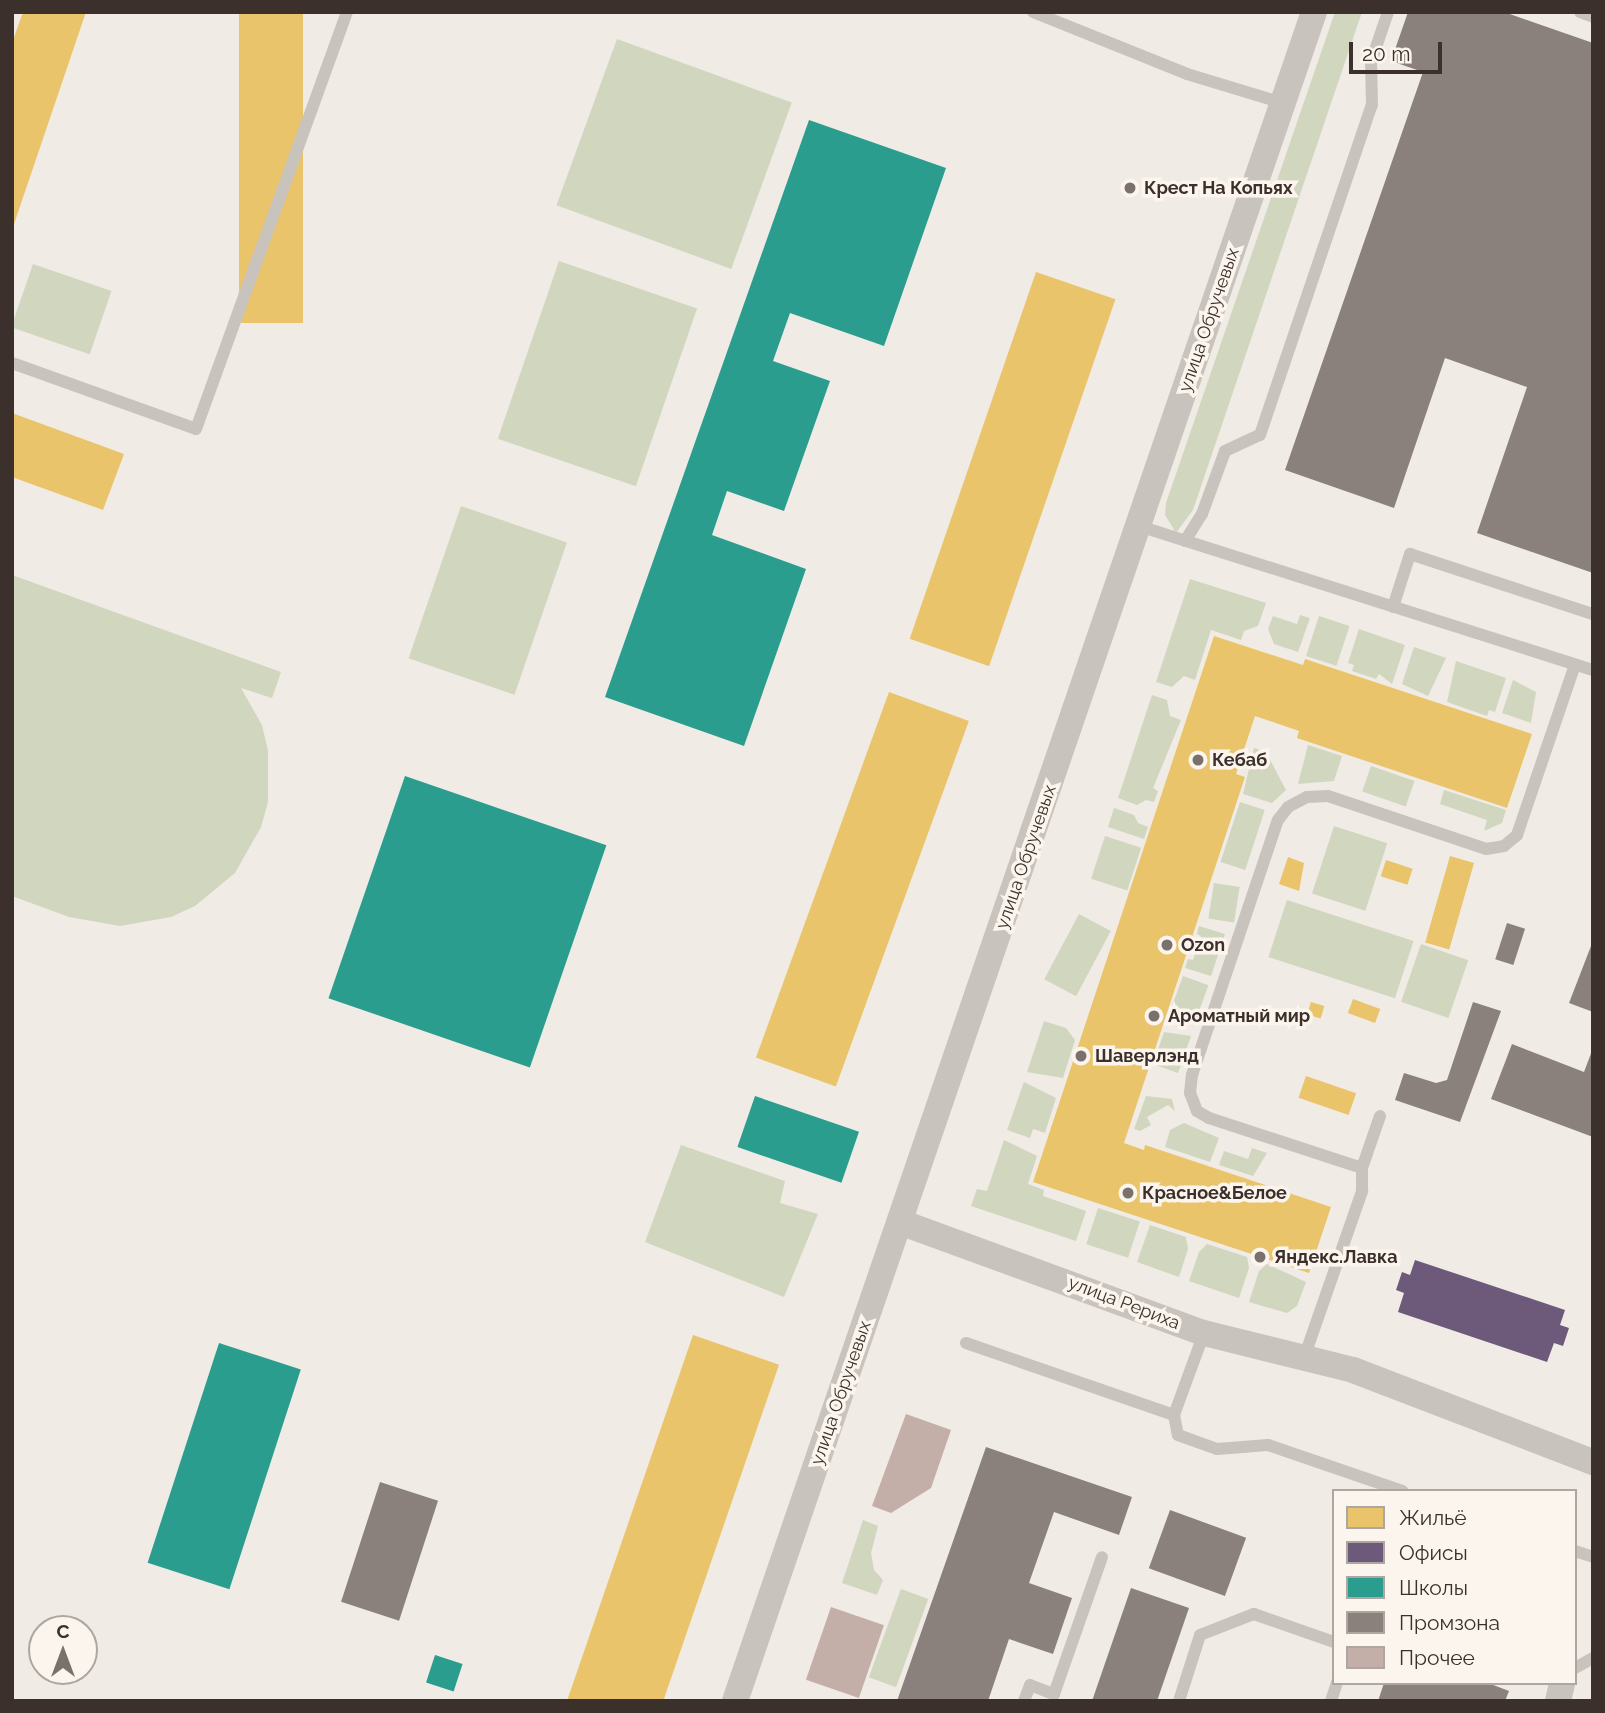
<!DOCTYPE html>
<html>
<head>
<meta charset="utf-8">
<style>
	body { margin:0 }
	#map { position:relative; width:1605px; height:1713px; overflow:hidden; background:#f0ebe5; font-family:Raleway,sans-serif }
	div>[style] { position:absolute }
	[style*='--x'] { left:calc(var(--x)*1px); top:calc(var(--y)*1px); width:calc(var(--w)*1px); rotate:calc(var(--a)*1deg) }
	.green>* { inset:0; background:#d1d6bf; transform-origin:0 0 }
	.homes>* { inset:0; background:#e9c46a; transform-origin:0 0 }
	.offices>* { inset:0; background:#6d597a }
	.schools>* { inset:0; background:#2a9d8f; transform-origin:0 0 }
	.industry>* { inset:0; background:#8a817c; transform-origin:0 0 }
	.building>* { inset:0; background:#c3afa7; transform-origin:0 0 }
	.service>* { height:12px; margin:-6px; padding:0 6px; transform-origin:6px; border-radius:6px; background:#c9c3be }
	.minor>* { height:26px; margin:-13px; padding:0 13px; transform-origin:13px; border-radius:13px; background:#c9c3be }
	.dots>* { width:19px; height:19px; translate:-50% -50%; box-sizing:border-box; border:4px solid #fbf5ee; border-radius:50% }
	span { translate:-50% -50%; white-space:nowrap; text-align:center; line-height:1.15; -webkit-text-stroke:7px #fbf5ee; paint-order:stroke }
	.poi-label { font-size:18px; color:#3b302b; font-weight:700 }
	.left { translate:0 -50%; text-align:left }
	.street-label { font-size:18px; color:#3b302b }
	.frame { position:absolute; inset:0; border:14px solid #3b302b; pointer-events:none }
	.legend { position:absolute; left:1332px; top:1489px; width:245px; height:196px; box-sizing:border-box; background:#fbf5ee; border:2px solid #aea6a0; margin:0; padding:9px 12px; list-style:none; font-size:21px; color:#3b302b }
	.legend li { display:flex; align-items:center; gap:14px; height:35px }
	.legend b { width:35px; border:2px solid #aea6a0 }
	.north { position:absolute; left:28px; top:1615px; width:70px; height:70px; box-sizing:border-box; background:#fbf5ee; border:2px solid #aea6a0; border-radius:50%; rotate:0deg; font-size:19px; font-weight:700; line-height:28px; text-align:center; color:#3b302b }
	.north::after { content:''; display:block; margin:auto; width:24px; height:32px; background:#7a716c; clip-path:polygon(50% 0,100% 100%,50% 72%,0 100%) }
	.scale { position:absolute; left:1349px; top:42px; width:93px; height:32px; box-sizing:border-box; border:4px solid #3b302b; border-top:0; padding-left:9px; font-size:21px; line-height:24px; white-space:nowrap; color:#3b302b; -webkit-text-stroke:5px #fbf5ee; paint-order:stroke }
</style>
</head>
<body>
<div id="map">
	<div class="green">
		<div style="clip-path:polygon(1335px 12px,1362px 12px,1193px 510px,1176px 533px,1165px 515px,1166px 503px)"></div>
		<div style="left:617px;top:39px;width:186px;height:177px;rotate:20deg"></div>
		<div style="left:559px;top:261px;width:146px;height:188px;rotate:19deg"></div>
		<div style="left:33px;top:264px;width:83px;height:67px;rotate:19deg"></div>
		<div style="left:461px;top:506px;width:112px;height:161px;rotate:19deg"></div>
		<div style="clip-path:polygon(12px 575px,281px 672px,272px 698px,241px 688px,262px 725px,268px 751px,268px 802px,261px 827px,235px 873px,195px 906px,171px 917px,120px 926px,69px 917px,12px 896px)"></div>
		<div style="clip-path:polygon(1190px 579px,1266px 603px,1258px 626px,1244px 631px,1241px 640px,1211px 630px,1195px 680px,1184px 676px,1172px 687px,1156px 682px)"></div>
		<div style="clip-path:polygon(1300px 615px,1310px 618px,1298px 652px,1274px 644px,1268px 629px,1273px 616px,1297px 624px)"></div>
		<div style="left:1319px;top:616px;width:32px;height:42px;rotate:18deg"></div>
		<div style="clip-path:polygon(1359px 629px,1405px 645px,1392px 684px,1379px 674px,1376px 679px,1352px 671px,1354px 665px,1348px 663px)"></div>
		<div style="clip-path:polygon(1414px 647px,1446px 658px,1428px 696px,1402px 684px)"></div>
		<div style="clip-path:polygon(1456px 661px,1506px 678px,1495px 712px,1489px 710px,1487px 716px,1447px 702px)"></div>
		<div style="clip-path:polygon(1513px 680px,1536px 692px,1531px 723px,1502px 713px)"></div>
		<div style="clip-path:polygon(1152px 695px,1167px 700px,1170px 716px,1181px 720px,1153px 788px,1158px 791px,1154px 802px,1146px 800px,1137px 805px,1118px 798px)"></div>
		<div style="clip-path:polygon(1308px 745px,1342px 756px,1334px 781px,1298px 784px)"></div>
		<div style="clip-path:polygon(1254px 748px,1266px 752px,1286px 790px,1272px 803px,1243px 794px)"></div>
		<div style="left:1371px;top:766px;width:46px;height:27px;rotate:19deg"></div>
		<div style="clip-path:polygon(1444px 790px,1506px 810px,1502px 823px,1484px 831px,1487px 820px,1440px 804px)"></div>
		<div style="left:1240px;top:802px;width:26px;height:63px;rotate:18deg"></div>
		<div style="clip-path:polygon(1114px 808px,1134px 815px,1138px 823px,1148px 827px,1144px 839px,1108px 827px)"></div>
		<div style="left:1334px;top:826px;width:56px;height:71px;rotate:18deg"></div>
		<div style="left:1105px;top:836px;width:38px;height:45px;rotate:18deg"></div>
		<div style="left:1214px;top:883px;width:26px;height:36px;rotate:9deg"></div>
		<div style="left:1287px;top:900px;width:133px;height:60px;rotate:18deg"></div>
		<div style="left:1079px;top:914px;width:36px;height:74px;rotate:28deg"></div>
		<div style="clip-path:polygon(1199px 926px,1225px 934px,1211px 976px,1185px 968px,1188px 959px,1193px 960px,1201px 936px,1197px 934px)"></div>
		<div style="left:1421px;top:944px;width:50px;height:61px;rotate:19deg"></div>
		<div style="left:1183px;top:976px;width:27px;height:36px;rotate:20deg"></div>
		<div style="clip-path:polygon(1044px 1021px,1066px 1028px,1075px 1040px,1063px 1078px,1027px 1072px)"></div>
		<div style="clip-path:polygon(1164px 1032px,1191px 1036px,1178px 1073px,1153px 1064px)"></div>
		<div style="clip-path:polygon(1024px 1082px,1056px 1098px,1045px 1133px,1033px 1129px,1030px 1138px,1007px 1130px)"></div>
		<div style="clip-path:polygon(1146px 1096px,1172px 1099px,1175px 1111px,1168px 1105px,1147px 1117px,1151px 1125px,1140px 1131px,1134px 1129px)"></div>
		<div style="clip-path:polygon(1184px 1123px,1219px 1138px,1210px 1162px,1165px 1147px,1170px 1130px)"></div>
		<div style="clip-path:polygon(1004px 1140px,1037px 1156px,1028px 1184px,1044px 1190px,1043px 1196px,1086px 1211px,1076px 1241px,971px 1206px,977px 1189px,987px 1191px)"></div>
		<div style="clip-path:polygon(681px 1145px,785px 1181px,780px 1203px,818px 1214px,784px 1297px,645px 1242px)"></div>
		<div style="clip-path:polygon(1252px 1148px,1267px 1153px,1253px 1176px,1219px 1165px,1224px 1151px,1248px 1159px)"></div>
		<div style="left:1098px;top:1208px;width:44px;height:38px;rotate:18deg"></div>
		<div style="clip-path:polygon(1150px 1225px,1186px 1237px,1188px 1249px,1179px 1277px,1137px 1262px)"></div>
		<div style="clip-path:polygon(1207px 1244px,1247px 1257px,1249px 1268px,1239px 1298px,1189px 1281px,1199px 1252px)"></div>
		<div style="clip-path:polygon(1267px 1264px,1306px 1282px,1297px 1306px,1287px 1313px,1249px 1302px,1259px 1271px)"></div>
		<div style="clip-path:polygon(863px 1520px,878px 1526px,871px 1553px,874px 1570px,883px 1580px,877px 1595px,842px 1583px)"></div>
		<div style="left:901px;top:1589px;width:29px;height:94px;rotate:20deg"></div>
	</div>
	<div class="homes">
		<div style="clip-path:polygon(23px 12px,86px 12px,13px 227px,12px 43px)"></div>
		<div style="left:239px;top:12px;width:64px;height:311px"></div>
		<div style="left:1036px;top:272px;width:84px;height:388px;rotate:19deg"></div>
		<div style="clip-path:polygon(12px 413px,124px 454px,103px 510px,12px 477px)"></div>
		<div style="clip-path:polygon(1214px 636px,1303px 665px,1305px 659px,1532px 734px,1507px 808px,1297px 738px,1299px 731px,1255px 716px,1236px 774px,1245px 777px,1124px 1143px,1144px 1150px,1145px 1145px,1331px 1207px,1309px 1273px,1033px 1182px)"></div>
		<div style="left:889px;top:692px;width:85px;height:389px;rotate:20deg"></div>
		<div style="left:1450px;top:856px;width:25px;height:90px;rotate:16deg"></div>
		<div style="clip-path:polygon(1288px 857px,1304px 863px,1299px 891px,1279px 884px)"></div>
		<div style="left:1386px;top:860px;width:28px;height:17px;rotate:18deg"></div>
		<div style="left:1353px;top:999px;width:29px;height:15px;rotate:20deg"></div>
		<div style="left:1311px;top:1002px;width:14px;height:13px;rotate:17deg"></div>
		<div style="left:1306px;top:1076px;width:53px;height:23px;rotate:19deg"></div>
		<div style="left:693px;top:1335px;width:91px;height:388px;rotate:19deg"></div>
	</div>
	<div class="offices">
		<div style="clip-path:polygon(1415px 1260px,1565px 1310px,1560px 1325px,1569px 1328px,1563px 1346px,1554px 1343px,1547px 1362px,1398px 1312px,1404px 1293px,1396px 1290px,1402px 1272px,1410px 1275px)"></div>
	</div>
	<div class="schools">
		<div style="clip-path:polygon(809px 120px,946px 168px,884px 346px,790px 313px,773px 361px,830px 381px,784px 511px,727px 491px,712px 535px,806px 569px,744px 746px,605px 697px)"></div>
		<div style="left:405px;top:776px;width:213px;height:235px;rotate:19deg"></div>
		<div style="left:755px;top:1096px;width:110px;height:54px;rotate:19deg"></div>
		<div style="left:219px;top:1343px;width:86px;height:231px;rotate:18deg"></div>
		<div style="left:435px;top:1655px;width:29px;height:29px;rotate:18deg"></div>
	</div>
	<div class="industry">
		<div style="clip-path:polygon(1408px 12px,1504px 12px,1593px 43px,1593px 573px,1477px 533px,1527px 387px,1445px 358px,1394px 508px,1285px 470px,1423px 72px,1391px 61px)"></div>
		<div style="left:1507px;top:923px;width:19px;height:38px;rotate:18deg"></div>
		<div style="clip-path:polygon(1591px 946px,1593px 947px,1593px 1012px,1569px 1003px)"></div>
		<div style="clip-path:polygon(1473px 1002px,1501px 1011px,1460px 1122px,1395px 1100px,1404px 1073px,1436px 1083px,1447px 1080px)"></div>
		<div style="clip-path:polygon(1512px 1044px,1584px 1072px,1593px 1048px,1593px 1137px,1491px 1099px)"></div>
		<div style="clip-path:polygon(986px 1447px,1132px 1497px,1119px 1535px,1054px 1512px,1029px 1583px,1072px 1598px,1053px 1654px,1009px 1639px,988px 1701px,897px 1701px)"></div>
		<div style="left:380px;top:1482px;width:61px;height:126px;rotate:18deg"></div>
		<div style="left:1170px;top:1510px;width:81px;height:62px;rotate:20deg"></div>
		<div style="clip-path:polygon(1131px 1588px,1189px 1608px,1157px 1701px,1092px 1701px)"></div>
		<div style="clip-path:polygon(1384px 1683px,1488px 1683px,1509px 1691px,1505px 1701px,1378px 1701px)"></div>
	</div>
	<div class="building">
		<div style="clip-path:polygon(906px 1414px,951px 1430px,931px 1488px,891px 1513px,872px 1506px)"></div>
		<div style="left:831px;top:1607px;width:56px;height:77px;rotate:19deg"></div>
	</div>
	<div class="service">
		<div style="--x:1033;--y:12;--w:166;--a:21.9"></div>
		<div style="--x:1187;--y:74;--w:100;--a:16.8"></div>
		<div style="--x:1580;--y:12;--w:14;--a:21"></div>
		<div style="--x:12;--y:363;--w:195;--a:19.7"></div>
		<div style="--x:196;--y:429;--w:443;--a:-70.1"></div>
		<div style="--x:1139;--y:526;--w:476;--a:17.6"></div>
		<div style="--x:1185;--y:541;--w:32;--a:-58"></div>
		<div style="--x:1202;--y:514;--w:67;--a:-69.9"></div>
		<div style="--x:1225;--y:451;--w:38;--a:-25"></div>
		<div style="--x:1260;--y:435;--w:348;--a:-71.3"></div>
		<div style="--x:1372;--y:105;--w:43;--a:-91.3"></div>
		<div style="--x:1371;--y:62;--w:53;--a:-71.2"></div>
		<div style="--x:1393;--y:607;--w:56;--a:-72.2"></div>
		<div style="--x:1410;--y:554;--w:193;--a:18.2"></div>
		<div style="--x:1362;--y:1168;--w:55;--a:-70.9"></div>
		<div style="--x:1204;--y:1333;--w:87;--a:110.1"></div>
		<div style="--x:1174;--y:1415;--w:20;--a:79"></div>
		<div style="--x:1178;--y:1435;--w:41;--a:19.7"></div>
		<div style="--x:1217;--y:1449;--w:51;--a:-4.5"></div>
		<div style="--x:1268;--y:1445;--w:142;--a:18.9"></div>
		<div style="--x:966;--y:1343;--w:220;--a:19.1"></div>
		<div style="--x:1305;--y:1355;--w:174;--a:-70.8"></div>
		<div style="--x:1362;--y:1191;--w:23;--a:-90"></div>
		<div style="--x:1362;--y:1168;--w:161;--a:-161.9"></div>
		<div style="--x:1209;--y:1118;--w:14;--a:-150"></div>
		<div style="--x:1197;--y:1111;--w:19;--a:-111"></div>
		<div style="--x:1190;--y:1093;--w:18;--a:-84"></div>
		<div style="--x:1192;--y:1075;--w:269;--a:-71.4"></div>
		<div style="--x:1278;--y:820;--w:16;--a:-52"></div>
		<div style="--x:1288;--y:807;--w:21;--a:-28"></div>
		<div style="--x:1307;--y:797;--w:21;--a:-3"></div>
		<div style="--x:1328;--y:796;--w:167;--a:18.5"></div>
		<div style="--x:1486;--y:849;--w:18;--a:-9"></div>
		<div style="--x:1504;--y:846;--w:17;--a:-40"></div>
		<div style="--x:1517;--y:835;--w:180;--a:-71.2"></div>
		<div style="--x:1575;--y:1551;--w:19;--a:18"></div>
		<div style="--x:1575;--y:1668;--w:21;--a:-29"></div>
		<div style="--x:1024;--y:1701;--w:17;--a:-69"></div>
		<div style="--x:1030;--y:1685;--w:26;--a:21"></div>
		<div style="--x:1054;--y:1694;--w:145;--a:-70.7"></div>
		<div style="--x:1179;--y:1701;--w:69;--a:-72.3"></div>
		<div style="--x:1200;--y:1635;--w:58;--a:-21.3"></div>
		<div style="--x:1254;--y:1614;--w:85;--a:19.3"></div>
		<div style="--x:1331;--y:1701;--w:19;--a:-72"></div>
	</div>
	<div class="minor">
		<div style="--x:900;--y:1222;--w:324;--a:20.1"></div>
		<div style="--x:1204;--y:1333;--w:154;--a:13.9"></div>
		<div style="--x:1353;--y:1370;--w:257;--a:21"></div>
		<div style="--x:735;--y:1701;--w:1785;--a:-71.08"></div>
		<div style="--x:1558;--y:1701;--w:18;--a:-77"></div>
	</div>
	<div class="dots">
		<div style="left:1130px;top:188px;background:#7a716c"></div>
		<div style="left:1198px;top:760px;background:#7a716c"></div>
		<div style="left:1167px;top:945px;background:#7a716c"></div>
		<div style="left:1154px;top:1016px;background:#7a716c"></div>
		<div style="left:1081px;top:1056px;background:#7a716c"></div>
		<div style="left:1128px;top:1193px;background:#7a716c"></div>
		<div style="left:1260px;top:1257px;background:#7a716c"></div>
	</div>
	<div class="poi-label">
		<span class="left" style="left:1144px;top:188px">Крест На Копьях</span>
		<span class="left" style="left:1212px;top:760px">Кебаб</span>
		<span class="left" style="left:1181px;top:945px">Ozon</span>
		<span class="left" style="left:1168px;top:1016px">Ароматный мир</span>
		<span class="left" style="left:1095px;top:1056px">Шаверлэнд</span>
		<span class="left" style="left:1142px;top:1193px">Красное&amp;Белое</span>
		<span class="left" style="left:1274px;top:1257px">Яндекс.Лавка</span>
	</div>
	<div class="street-label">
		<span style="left:1209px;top:320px;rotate:-71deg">улица Обручевых</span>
		<span style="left:1026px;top:857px;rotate:-71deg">улица Обручевых</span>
		<span style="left:1124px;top:1303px;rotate:21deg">улица Рериха</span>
		<span style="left:841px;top:1393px;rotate:-71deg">улица Обручевых</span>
	</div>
	<div class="frame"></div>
	<ul class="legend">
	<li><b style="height:19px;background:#e9c46a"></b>Жильё</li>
	<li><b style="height:19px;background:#6d597a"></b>Офисы</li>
	<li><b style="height:19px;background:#2a9d8f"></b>Школы</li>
	<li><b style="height:19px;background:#8a817c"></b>Промзона</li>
	<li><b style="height:19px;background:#c3afa7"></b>Прочее</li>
	</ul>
	<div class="north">С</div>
	<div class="scale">20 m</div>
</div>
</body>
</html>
